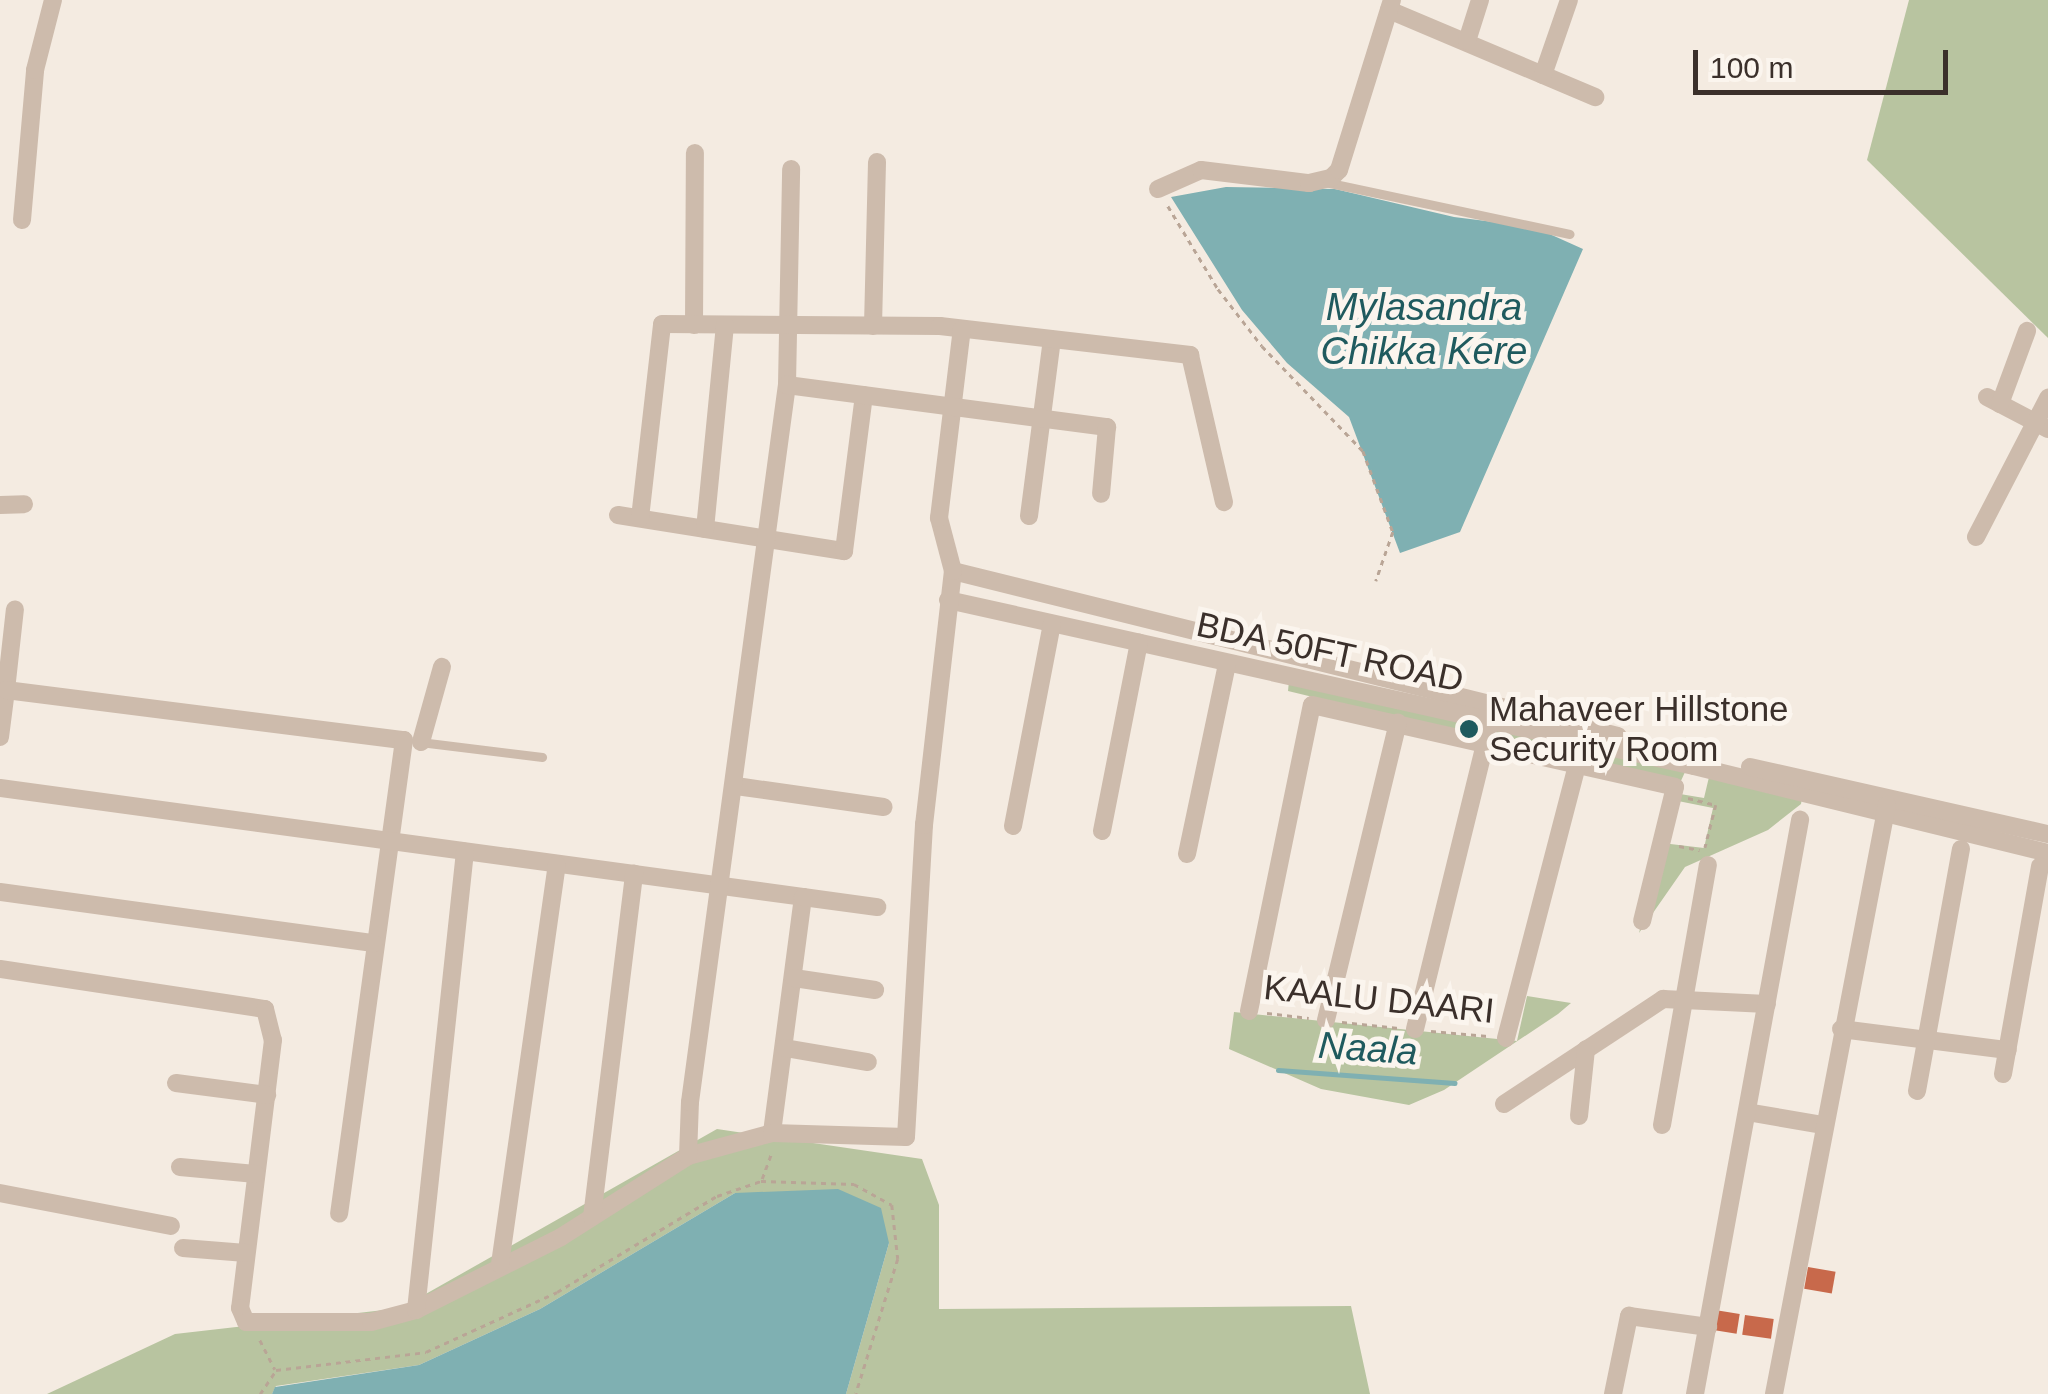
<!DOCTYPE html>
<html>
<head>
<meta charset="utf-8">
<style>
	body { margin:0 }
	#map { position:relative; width:2048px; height:1394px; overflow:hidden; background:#f4ebe1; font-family:Arial,sans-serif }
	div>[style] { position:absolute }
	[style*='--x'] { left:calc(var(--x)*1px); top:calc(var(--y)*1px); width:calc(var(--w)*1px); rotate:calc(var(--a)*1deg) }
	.green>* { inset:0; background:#b8c4a0 }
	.water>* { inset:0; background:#7fb0b2 }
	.stream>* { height:5px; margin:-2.5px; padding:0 2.5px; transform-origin:2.5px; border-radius:2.5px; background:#7fb0b2 }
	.building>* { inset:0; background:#c8694b; transform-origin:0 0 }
	.path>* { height:2.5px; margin-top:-1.25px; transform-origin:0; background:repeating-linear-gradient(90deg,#b9a596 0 5px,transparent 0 10px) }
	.service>* { height:9px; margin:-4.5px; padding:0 4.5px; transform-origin:4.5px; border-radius:4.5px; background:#cdbbac }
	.minor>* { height:18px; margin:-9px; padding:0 9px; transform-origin:9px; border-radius:9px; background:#cdbbac }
	.dots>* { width:28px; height:28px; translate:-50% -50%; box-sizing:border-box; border:5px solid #fbf5ee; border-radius:50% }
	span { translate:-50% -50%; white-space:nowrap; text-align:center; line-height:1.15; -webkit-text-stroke:10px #fbf5ee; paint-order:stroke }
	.street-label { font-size:35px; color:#3b302b }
	.poi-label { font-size:35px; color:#3b302b }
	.left { translate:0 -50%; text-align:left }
	.water-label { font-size:38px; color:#1f5a5e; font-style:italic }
	.scale { position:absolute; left:1693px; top:50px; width:255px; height:45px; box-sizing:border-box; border:5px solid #3b302b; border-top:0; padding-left:12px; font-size:30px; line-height:35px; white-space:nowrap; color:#3b302b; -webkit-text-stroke:8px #fbf5ee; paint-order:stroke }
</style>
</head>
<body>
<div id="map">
	<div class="green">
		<div style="clip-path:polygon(1909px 0,2048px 0,2048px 338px,1867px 160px)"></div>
		<div style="clip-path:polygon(1289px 681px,1464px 721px,1462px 733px,1288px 691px)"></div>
		<div style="clip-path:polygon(1491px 719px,1685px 772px,1680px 783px,1486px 742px)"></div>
		<div style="clip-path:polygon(1709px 777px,1802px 798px,1801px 804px,1768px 830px,1685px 867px,1639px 933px,1662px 843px,1704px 848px,1713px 808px,1678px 801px,1680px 794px,1704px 798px)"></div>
		<div style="clip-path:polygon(1527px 996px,1571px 1003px,1558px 1014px,1444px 1090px,1409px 1105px,1321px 1089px,1229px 1049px,1234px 1012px,1517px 1041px)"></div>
		<div style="clip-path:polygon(717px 1129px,922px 1159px,939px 1205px,939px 1309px,1351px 1306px,1370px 1394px,846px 1394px,889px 1243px,735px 1193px,540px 1309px,419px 1365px,276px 1386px,272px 1394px,47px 1394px,175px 1334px,401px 1308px)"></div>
	</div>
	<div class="water">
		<div style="clip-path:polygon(1226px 187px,1335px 189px,1454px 217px,1534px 227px,1583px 249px,1460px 532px,1400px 553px,1349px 417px,1287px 363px,1242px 310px,1171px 197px)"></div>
		<div style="clip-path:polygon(838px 1189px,881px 1208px,889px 1243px,846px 1394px,272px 1394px,275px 1387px,419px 1365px,540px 1309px,735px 1193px)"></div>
	</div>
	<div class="stream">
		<div style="--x:1278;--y:1070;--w:177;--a:4.2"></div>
	</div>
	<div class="building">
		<div style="left:1808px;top:1267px;width:28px;height:22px;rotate:10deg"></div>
		<div style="left:1715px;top:1310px;width:25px;height:20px;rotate:9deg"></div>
		<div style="left:1745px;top:1315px;width:29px;height:20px;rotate:8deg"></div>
	</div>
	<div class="path">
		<div style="--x:1168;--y:206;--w:97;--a:58.9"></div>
		<div style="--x:1218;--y:289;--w:72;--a:52.3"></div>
		<div style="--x:1262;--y:346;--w:146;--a:46.1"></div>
		<div style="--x:1363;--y:451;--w:86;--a:69.7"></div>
		<div style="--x:1393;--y:532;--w:52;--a:109.1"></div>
		<div style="--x:1688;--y:798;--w:29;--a:14"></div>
		<div style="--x:1716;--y:805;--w:44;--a:104.3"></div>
		<div style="--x:1679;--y:846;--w:21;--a:11"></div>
		<div style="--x:1267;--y:1013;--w:42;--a:6.8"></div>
		<div style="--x:1342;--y:1022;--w:57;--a:6"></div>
		<div style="--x:1431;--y:1031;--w:57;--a:5"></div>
		<div style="--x:762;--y:1179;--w:27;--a:-70"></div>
		<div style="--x:260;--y:1340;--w:33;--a:63"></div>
		<div style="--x:260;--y:1394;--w:29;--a:-56"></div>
		<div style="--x:276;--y:1370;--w:151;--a:-6.8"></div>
		<div style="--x:426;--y:1352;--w:144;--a:-24.6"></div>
		<div style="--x:557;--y:1292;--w:187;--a:-31"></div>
		<div style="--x:717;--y:1196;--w:46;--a:-18.8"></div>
		<div style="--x:761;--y:1181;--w:93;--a:1.8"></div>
		<div style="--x:854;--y:1184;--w:43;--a:28.9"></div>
		<div style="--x:892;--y:1205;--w:54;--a:83.7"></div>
		<div style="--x:898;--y:1259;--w:141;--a:107.3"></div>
	</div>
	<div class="service">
		<div style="--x:1325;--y:182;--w:250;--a:12"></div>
		<div style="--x:420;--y:742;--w:123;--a:7"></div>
	</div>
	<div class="minor">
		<div style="--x:1389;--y:10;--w:224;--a:22.9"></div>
		<div style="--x:1467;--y:41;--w:43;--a:-72.4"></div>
		<div style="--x:1543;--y:75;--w:79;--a:-70.9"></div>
		<div style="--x:1158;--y:189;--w:47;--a:-23.8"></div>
		<div style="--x:1201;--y:170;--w:109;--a:6.9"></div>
		<div style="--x:1309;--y:183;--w:23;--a:-13"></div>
		<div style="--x:1331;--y:178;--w:11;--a:-45"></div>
		<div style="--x:1339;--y:170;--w:178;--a:-72.7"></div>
		<div style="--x:22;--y:220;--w:151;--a:-85"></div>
		<div style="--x:35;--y:70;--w:72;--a:-75.6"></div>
		<div style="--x:694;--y:325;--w:172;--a:-89.7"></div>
		<div style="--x:873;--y:326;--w:164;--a:-88.6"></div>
		<div style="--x:787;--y:385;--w:216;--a:-88.9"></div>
		<div style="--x:1987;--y:397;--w:69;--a:27.7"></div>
		<div style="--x:2000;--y:404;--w:78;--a:-69.7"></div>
		<div style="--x:0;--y:505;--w:24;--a:-2"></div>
		<div style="--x:618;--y:515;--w:229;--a:9.1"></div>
		<div style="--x:844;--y:551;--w:157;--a:-82.7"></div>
		<div style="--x:1029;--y:516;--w:178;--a:-82.6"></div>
		<div style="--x:640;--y:518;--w:195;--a:-83.5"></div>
		<div style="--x:662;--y:324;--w:278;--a:0.4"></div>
		<div style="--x:940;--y:326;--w:252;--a:6.6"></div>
		<div style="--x:1190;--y:355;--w:151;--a:77"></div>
		<div style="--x:705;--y:529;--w:205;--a:-84.4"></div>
		<div style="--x:1976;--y:537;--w:157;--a:-62.6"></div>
		<div style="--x:953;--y:571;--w:685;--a:13.93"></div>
		<div style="--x:948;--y:600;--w:764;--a:12.55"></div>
		<div style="--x:1694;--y:766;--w:365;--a:13.8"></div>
		<div style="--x:6;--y:690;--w:81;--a:-83.7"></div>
		<div style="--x:0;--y:737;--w:47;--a:-82.7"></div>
		<div style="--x:6;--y:690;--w:401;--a:7.2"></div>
		<div style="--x:404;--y:740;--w:478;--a:97.8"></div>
		<div style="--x:421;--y:742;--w:78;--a:-74.4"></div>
		<div style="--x:1750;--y:767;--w:305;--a:12.7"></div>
		<div style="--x:736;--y:786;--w:149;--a:8.1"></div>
		<div style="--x:0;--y:788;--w:810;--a:7.73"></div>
		<div style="--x:803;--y:897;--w:238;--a:97.5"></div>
		<div style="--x:1013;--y:826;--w:206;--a:-79.1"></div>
		<div style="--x:1102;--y:831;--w:192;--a:-78.9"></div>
		<div style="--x:1187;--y:854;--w:194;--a:-78.1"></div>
		<div style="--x:0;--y:892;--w:377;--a:7.8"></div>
		<div style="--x:803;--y:897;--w:75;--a:7.7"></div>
		<div style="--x:0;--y:969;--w:268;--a:8.6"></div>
		<div style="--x:265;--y:1009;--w:32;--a:76"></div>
		<div style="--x:273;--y:1040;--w:270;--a:97"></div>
		<div style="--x:240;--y:1308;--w:15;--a:67"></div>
		<div style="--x:246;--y:1322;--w:125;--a:0"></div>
		<div style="--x:371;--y:1322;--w:47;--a:-14.9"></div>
		<div style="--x:416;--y:1310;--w:162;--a:-26.7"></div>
		<div style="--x:561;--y:1237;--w:151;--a:-32.5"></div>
		<div style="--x:688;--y:1156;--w:87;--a:-15.3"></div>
		<div style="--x:772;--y:1133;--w:134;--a:1.7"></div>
		<div style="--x:906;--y:1137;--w:313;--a:-86.7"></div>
		<div style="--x:924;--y:825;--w:256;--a:-83.5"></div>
		<div style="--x:953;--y:571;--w:55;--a:-104.8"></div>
		<div style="--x:939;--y:518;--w:190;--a:-83.1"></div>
		<div style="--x:794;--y:978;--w:82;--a:8.4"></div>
		<div style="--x:1249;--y:1011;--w:312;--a:-78.4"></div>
		<div style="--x:1312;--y:705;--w:372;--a:12.7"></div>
		<div style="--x:1675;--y:787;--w:138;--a:103.8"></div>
		<div style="--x:1326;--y:1020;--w:306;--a:-76.4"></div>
		<div style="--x:1415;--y:1029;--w:306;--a:-76.2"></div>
		<div style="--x:1841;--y:1029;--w:168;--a:7.2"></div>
		<div style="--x:1506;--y:1038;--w:285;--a:-75.4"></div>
		<div style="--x:785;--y:1048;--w:84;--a:9.6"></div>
		<div style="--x:2003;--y:1074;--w:211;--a:-79.9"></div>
		<div style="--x:176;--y:1083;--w:92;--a:7.5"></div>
		<div style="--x:1917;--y:1091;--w:246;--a:-79.7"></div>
		<div style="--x:1504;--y:1104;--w:191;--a:-33.4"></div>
		<div style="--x:1663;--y:999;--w:104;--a:2.8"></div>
		<div style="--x:1747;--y:1112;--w:76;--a:9.8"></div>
		<div style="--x:1579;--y:1116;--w:67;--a:-84"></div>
		<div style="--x:1662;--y:1125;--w:264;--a:-80"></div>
		<div style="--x:688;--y:1156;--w:54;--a:-87.9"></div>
		<div style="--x:690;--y:1102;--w:724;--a:-82.3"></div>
		<div style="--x:787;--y:385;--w:323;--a:7.5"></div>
		<div style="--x:1107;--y:427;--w:67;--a:95.1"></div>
		<div style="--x:180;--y:1167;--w:76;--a:5.3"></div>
		<div style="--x:0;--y:1193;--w:174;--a:10.9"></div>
		<div style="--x:592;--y:1217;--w:346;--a:-83"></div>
		<div style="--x:183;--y:1248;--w:63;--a:4.5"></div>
		<div style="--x:500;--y:1264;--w:403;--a:-81.9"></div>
		<div style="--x:416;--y:1310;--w:461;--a:-83.9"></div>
		<div style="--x:1613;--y:1394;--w:80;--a:-78.4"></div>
		<div style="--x:1629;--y:1316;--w:80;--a:7.9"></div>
		<div style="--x:1695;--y:1394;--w:584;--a:-79.63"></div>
		<div style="--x:1774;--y:1394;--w:600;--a:-79.14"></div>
	</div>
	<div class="dots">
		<div style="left:1469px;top:729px;background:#1f5a5e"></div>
	</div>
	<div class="street-label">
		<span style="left:1330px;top:652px;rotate:12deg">BDA 50FT ROAD</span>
		<span style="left:1379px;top:999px;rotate:6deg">KAALU DAARI</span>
	</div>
	<div class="poi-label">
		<span class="left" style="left:1489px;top:729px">Mahaveer Hillstone<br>Security Room</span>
	</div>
	<div class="water-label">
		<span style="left:1424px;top:330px">Mylasandra<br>Chikka Kere</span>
		<span style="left:1368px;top:1049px;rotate:4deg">Naala</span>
	</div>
	<div class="scale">100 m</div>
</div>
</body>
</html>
